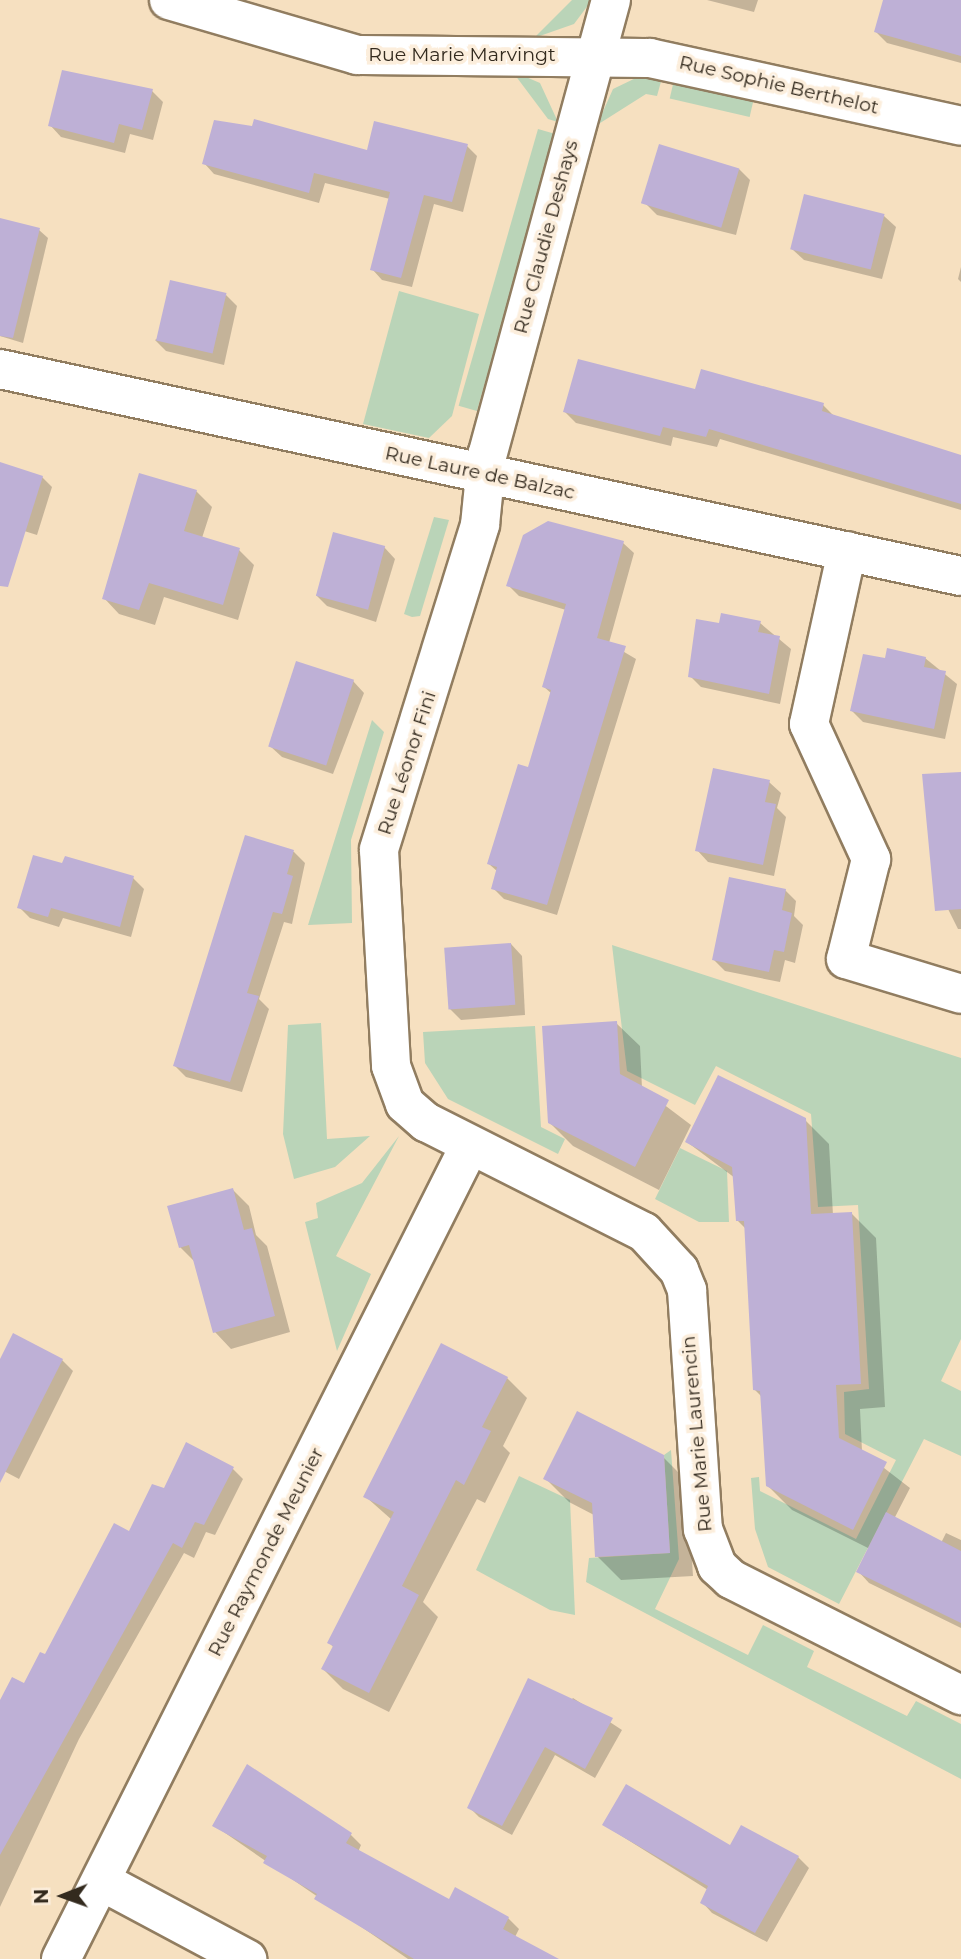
<!DOCTYPE html>
<html>
<head>
<meta charset="utf-8">
<style>
	body { margin:0 }
	#map { position:relative; width:961px; height:1959px; overflow:hidden; background:#f6e0c0; font-family:Montserrat,sans-serif }
	div>[style] { position:absolute }
	[style*='--x'] { left:calc(var(--x)*1px); top:calc(var(--y)*1px); width:calc(var(--w)*1px); rotate:calc(var(--a)*1deg) }
	.green>* { inset:0; background:#bad4b8; transform-origin:0 0 }
	.shadow>* { inset:0; background:#0003 }
	.building>* { inset:0; background:#beb0d6; transform-origin:0 0 }
	.roads { filter:drop-shadow(2px 0 #917d60) drop-shadow(-2px 0 #917d60) drop-shadow(0 2px #917d60) drop-shadow(0 -2px #917d60) }
	.minor>* { height:38px; margin:-19px; padding:0 19px; transform-origin:19px; border-radius:19px; background:#fff }
	span { translate:-50% -50%; white-space:nowrap; text-align:center; line-height:1.15; -webkit-text-stroke:7px #fceedc; paint-order:stroke }
	.street-label { font-size:19px; color:#332a1e }
	.north { position:absolute; left:28px; top:1861px; width:70px; height:70px; -webkit-text-stroke:5px #fceedc; paint-order:stroke; rotate:269deg; font-size:19px; font-weight:700; line-height:28px; text-align:center; color:#332a1e }
	.north::after { content:''; display:block; margin:auto; width:24px; height:32px; background:#332a1e; clip-path:polygon(50% 0,100% 100%,50% 72%,0 100%) }
</style>
</head>
<body>
<div id="map">
	<div class="green">
		<div style="clip-path:polygon(572px 0,592px 0,574px 24px,534px 38px)"></div>
		<div style="clip-path:polygon(512px 71px,540px 83px,558px 122px,548px 119px)"></div>
		<div style="clip-path:polygon(640px 76px,662px 78px,657px 96px,646px 94px,597px 125px,613px 89px)"></div>
		<div style="left:674px;top:80px;width:82px;height:19px;rotate:13deg"></div>
		<div style="left:538px;top:129px;width:19px;height:288px;rotate:16deg"></div>
		<div style="clip-path:polygon(399px 291px,479px 314px,452px 416px,429px 438px,363px 424px)"></div>
		<div style="clip-path:polygon(434px 517px,449px 520px,420px 616px,412px 617px,404px 614px)"></div>
		<div style="clip-path:polygon(372px 720px,384px 732px,351px 840px,352px 923px,308px 925px)"></div>
		<div style="clip-path:polygon(612px 945px,961px 1058px,961px 1339px,941px 1381px,961px 1391px,961px 1456px,924px 1439px,839px 1604px,768px 1567px,755px 1529px,751px 1478px,759px 1477px,760px 1491px,856px 1539px,896px 1460px,845px 1434px,844px 1392px,869px 1389px,858px 1205px,818px 1207px,811px 1114px,716px 1066px,695px 1105px,627px 1071px)"></div>
		<div style="clip-path:polygon(321px 1023px,327px 1139px,370px 1136px,335px 1167px,294px 1179px,283px 1134px,288px 1025px)"></div>
		<div style="clip-path:polygon(535px 1026px,541px 1127px,565px 1139px,558px 1154px,448px 1099px,425px 1063px,423px 1032px)"></div>
		<div style="clip-path:polygon(399px 1136px,336px 1256px,371px 1274px,337px 1351px,305px 1222px,318px 1218px,316px 1203px,362px 1183px)"></div>
		<div style="clip-path:polygon(680px 1148px,727px 1171px,729px 1222px,699px 1222px,655px 1199px)"></div>
		<div style="clip-path:polygon(671px 1450px,679px 1559px,655px 1609px,748px 1655px,763px 1625px,814px 1651px,807px 1667px,907px 1716px,916px 1701px,961px 1724px,961px 1779px,586px 1582px,589px 1558px,670px 1553px,664px 1455px)"></div>
		<div style="clip-path:polygon(519px 1476px,570px 1500px,575px 1615px,550px 1610px,476px 1570px)"></div>
	</div>
	<div class="shadow">
		<div style="clip-path:polygon(707px 0,758px 0,754px 12px)"></div>
		<div style="clip-path:polygon(885px 0,961px 4px,961px 63px,887px 43px,876px 32px)"></div>
		<div style="clip-path:polygon(152px 91px,163px 102px,153px 140px,130px 134px,125px 153px,61px 137px,50px 125px)"></div>
		<div style="clip-path:polygon(467px 146px,477px 156px,463px 212px,434px 204px,412px 287px,382px 280px,372px 269px,390px 199px,325px 183px,319px 203px,214px 174px,204px 163px)"></div>
		<div style="clip-path:polygon(739px 169px,750px 180px,736px 235px,657px 215px,646px 204px)"></div>
		<div style="clip-path:polygon(884px 216px,896px 227px,882px 279px,804px 260px,792px 249px)"></div>
		<div style="clip-path:polygon(0 220px,39px 230px,48px 238px,23px 343px,0 336px)"></div>
		<div style="clip-path:polygon(961px 267px,961px 282px,958px 279px)"></div>
		<div style="clip-path:polygon(226px 295px,237px 306px,224px 365px,166px 351px,155px 340px)"></div>
		<div style="clip-path:polygon(697px 391px,823px 405px,834px 416px,961px 457px,961px 510px,720px 439px,717px 447px,673px 437px,671px 446px,576px 423px,565px 412px)"></div>
		<div style="clip-path:polygon(0 471px,42px 477px,52px 487px,37px 535px,21px 530px,0 548px)"></div>
		<div style="clip-path:polygon(196px 491px,212px 507px,202px 538px,239px 550px,254px 565px,238px 620px,164px 597px,155px 625px,119px 614px,104px 598px)"></div>
		<div style="clip-path:polygon(623px 543px,634px 553px,609px 643px,636px 659px,557px 915px,504px 899px,493px 888px,498px 872px,489px 864px,529px 769px,552px 694px,543px 686px,566px 610px,519px 596px,508px 585px)"></div>
		<div style="clip-path:polygon(384px 547px,395px 559px,376px 622px,327px 606px,316px 595px)"></div>
		<div style="clip-path:polygon(760px 623px,791px 649px,780px 704px,701px 687px,690px 676px,720px 625px)"></div>
		<div style="clip-path:polygon(925px 658px,957px 684px,945px 739px,863px 722px,852px 711px,886px 661px)"></div>
		<div style="clip-path:polygon(353px 681px,364px 693px,333px 774px,282px 757px,270px 746px)"></div>
		<div style="clip-path:polygon(961px 774px,961px 929px,958px 929px,947px 907px)"></div>
		<div style="clip-path:polygon(769px 782px,781px 793px,777px 808px,786px 817px,774px 876px,708px 862px,697px 850px)"></div>
		<div style="clip-path:polygon(246px 837px,294px 852px,305px 863px,292px 924px,284px 922px,259px 999px,269px 1009px,242px 1092px,186px 1077px,175px 1066px)"></div>
		<div style="clip-path:polygon(63px 865px,133px 878px,144px 889px,131px 937px,63px 918px,59px 927px,30px 918px,19px 907px)"></div>
		<div style="clip-path:polygon(785px 890px,796px 901px,794px 916px,803px 925px,795px 963px,785px 960px,780px 982px,725px 971px,714px 960px)"></div>
		<div style="clip-path:polygon(511px 944px,522px 956px,525px 1015px,461px 1020px,450px 1009px)"></div>
		<div style="clip-path:polygon(616px 1023px,640px 1046px,642px 1088px,691px 1125px,659px 1190px,573px 1146px,549px 1122px)"></div>
		<div style="clip-path:polygon(805px 1120px,829px 1144px,833px 1215px,852px 1214px,876px 1238px,885px 1407px,860px 1409px,862px 1451px,910px 1488px,894px 1519px,941px 1543px,946px 1533px,961px 1540px,961px 1628px,869px 1583px,858px 1571px,870px 1549px,792px 1510px,768px 1486px,762px 1397px,754px 1389px,746px 1229px,737px 1220px,735px 1178px,687px 1142px)"></div>
		<div style="clip-path:polygon(233px 1190px,249px 1206px,256px 1235px,267px 1246px,290px 1332px,231px 1349px,215px 1332px,195px 1262px,180px 1247px)"></div>
		<div style="clip-path:polygon(62px 1360px,73px 1371px,19px 1479px,0 1469px,0 1363px)"></div>
		<div style="clip-path:polygon(507px 1378px,527px 1398px,503px 1446px,510px 1453px,485px 1503px,477px 1499px,423px 1602px,438px 1617px,389px 1712px,343px 1689px,323px 1669px,334px 1648px,329px 1642px,392px 1520px,366px 1497px)"></div>
		<div style="clip-path:polygon(663px 1457px,687px 1481px,693px 1576px,621px 1580px,597px 1556px,594px 1515px,569px 1502px,545px 1478px)"></div>
		<div style="clip-path:polygon(232px 1468px,243px 1479px,215px 1535px,206px 1532px,194px 1558px,184px 1553px,79px 1739px,0 1907px,0 1703px,24px 1685px,165px 1491px)"></div>
		<div style="clip-path:polygon(573px 1698px,622px 1730px,595px 1778px,555px 1755px,512px 1835px,479px 1817px,469px 1807px)"></div>
		<div style="clip-path:polygon(604px 1825px,798px 1857px,809px 1868px,767px 1942px,712px 1913px,702px 1902px,708px 1890px)"></div>
		<div style="clip-path:polygon(215px 1826px,350px 1834px,361px 1845px,358px 1852px,450px 1901px,508px 1918px,519px 1929px,515px 1937px,556px 1959px,408px 1959px)"></div>
	</div>
	<div class="building">
		<div style="clip-path:polygon(883px 0,961px 0,961px 56px,874px 32px)"></div>
		<div style="clip-path:polygon(62px 70px,153px 89px,142px 130px,119px 124px,114px 143px,48px 126px)"></div>
		<div style="clip-path:polygon(254px 119px,367px 150px,374px 121px,468px 144px,452px 202px,424px 195px,401px 278px,370px 270px,390px 192px,314px 173px,309px 193px,202px 164px,214px 120px,252px 126px)"></div>
		<div style="left:659px;top:144px;width:84px;height:62px;rotate:17deg"></div>
		<div style="left:804px;top:194px;width:83px;height:57px;rotate:14deg"></div>
		<div style="clip-path:polygon(0 218px,40px 228px,13px 338px,0 336px)"></div>
		<div style="left:170px;top:280px;width:58px;height:62px;rotate:13deg"></div>
		<div style="clip-path:polygon(578px 359px,695px 389px,701px 369px,824px 403px,822px 411px,961px 455px,961px 504px,709px 429px,706px 437px,663px 427px,660px 436px,563px 412px)"></div>
		<div style="clip-path:polygon(0 462px,43px 476px,8px 587px,0 586px)"></div>
		<div style="clip-path:polygon(139px 473px,197px 490px,184px 531px,240px 548px,223px 605px,149px 583px,139px 610px,102px 599px)"></div>
		<div style="clip-path:polygon(548px 521px,624px 541px,597px 638px,626px 646px,547px 905px,491px 889px,497px 867px,487px 864px,518px 764px,528px 767px,551px 690px,542px 687px,566px 604px,506px 586px,523px 535px)"></div>
		<div style="left:333px;top:532px;width:54px;height:66px;rotate:15deg"></div>
		<div style="clip-path:polygon(721px 613px,761px 621px,758px 632px,780px 636px,769px 694px,688px 677px,696px 619px,719px 623px)"></div>
		<div style="clip-path:polygon(887px 648px,926px 657px,924px 667px,946px 671px,934px 729px,850px 711px,863px 654px,885px 658px)"></div>
		<div style="left:296px;top:661px;width:61px;height:90px;rotate:18deg"></div>
		<div style="clip-path:polygon(713px 768px,770px 780px,765px 802px,776px 804px,763px 865px,695px 851px)"></div>
		<div style="clip-path:polygon(961px 772px,961px 909px,935px 911px,922px 774px)"></div>
		<div style="clip-path:polygon(245px 835px,294px 850px,287px 874px,293px 876px,282px 914px,273px 912px,247px 993px,259px 996px,230px 1082px,173px 1066px)"></div>
		<div style="clip-path:polygon(33px 855px,62px 863px,65px 856px,134px 876px,120px 927px,51px 908px,48px 917px,17px 908px)"></div>
		<div style="clip-path:polygon(729px 877px,786px 889px,782px 910px,792px 913px,784px 952px,774px 950px,769px 972px,712px 960px)"></div>
		<div style="left:511px;top:943px;width:62px;height:67px;rotate:86deg"></div>
		<div style="clip-path:polygon(617px 1021px,620px 1074px,669px 1100px,635px 1167px,548px 1123px,542px 1026px)"></div>
		<div style="clip-path:polygon(718px 1075px,806px 1118px,811px 1214px,852px 1212px,861px 1384px,836px 1385px,839px 1438px,887px 1462px,853px 1530px,766px 1486px,760px 1391px,753px 1390px,744px 1221px,736px 1221px,732px 1167px,685px 1142px)"></div>
		<div style="clip-path:polygon(233px 1188px,244px 1230px,252px 1228px,275px 1316px,213px 1333px,189px 1245px,179px 1248px,167px 1206px)"></div>
		<div style="clip-path:polygon(13px 1333px,63px 1359px,0 1483px,0 1359px)"></div>
		<div style="clip-path:polygon(441px 1343px,508px 1377px,482px 1427px,491px 1431px,464px 1485px,456px 1480px,402px 1586px,419px 1595px,369px 1693px,321px 1669px,333px 1646px,327px 1643px,394px 1512px,363px 1497px)"></div>
		<div style="clip-path:polygon(577px 1411px,664px 1455px,670px 1553px,595px 1557px,592px 1503px,543px 1479px)"></div>
		<div style="clip-path:polygon(186px 1442px,234px 1467px,204px 1525px,195px 1522px,182px 1548px,173px 1543px,0 1855px,0 1700px,12px 1677px,24px 1683px,40px 1652px,45px 1654px,114px 1523px,129px 1531px,152px 1484px,164px 1488px)"></div>
		<div style="clip-path:polygon(886px 1512px,961px 1551px,961px 1623px,856px 1572px)"></div>
		<div style="clip-path:polygon(528px 1678px,613px 1718px,585px 1769px,545px 1747px,502px 1826px,467px 1808px)"></div>
		<div style="clip-path:polygon(247px 1764px,352px 1833px,346px 1843px,449px 1899px,455px 1887px,509px 1917px,503px 1929px,559px 1959px,414px 1959px,314px 1899px,317px 1894px,263px 1863px,267px 1856px,212px 1826px)"></div>
		<div style="clip-path:polygon(626px 1784px,730px 1845px,741px 1825px,799px 1856px,755px 1933px,700px 1903px,708px 1886px,602px 1825px)"></div>
	</div>
	<div class="roads">
		<div class="minor">
			<div style="--x:169;--y:0;--w:196;--a:16.3"></div>
			<div style="--x:357;--y:55;--w:293;--a:0.6"></div>
			<div style="--x:650;--y:58;--w:318;--a:12.3"></div>
			<div style="--x:611;--y:0;--w:472;--a:105.2"></div>
			<div style="--x:487;--y:455;--w:70;--a:95.7"></div>
			<div style="--x:480;--y:525;--w:340;--a:107.3"></div>
			<div style="--x:379;--y:850;--w:216;--a:86.8"></div>
			<div style="--x:391;--y:1066;--w:40;--a:69.8"></div>
			<div style="--x:405;--y:1104;--w:28;--a:41"></div>
			<div style="--x:426;--y:1122;--w:244;--a:26.8"></div>
			<div style="--x:644;--y:1232;--w:52;--a:47.4"></div>
			<div style="--x:679;--y:1270;--w:22;--a:68"></div>
			<div style="--x:687;--y:1290;--w:240;--a:86.2"></div>
			<div style="--x:703;--y:1529;--w:40;--a:69"></div>
			<div style="--x:717;--y:1566;--w:19;--a:43"></div>
			<div style="--x:731;--y:1579;--w:258;--a:26.8"></div>
			<div style="--x:0;--y:369;--w:983;--a:12.16"></div>
			<div style="--x:847;--y:551;--w:177;--a:102.4"></div>
			<div style="--x:809;--y:724;--w:149;--a:65.3"></div>
			<div style="--x:871;--y:859;--w:103;--a:104"></div>
			<div style="--x:846;--y:959;--w:120;--a:16.9"></div>
			<div style="--x:101;--y:1881;--w:166;--a:28.1"></div>
			<div style="--x:61;--y:1959;--w:911;--a:-63.32"></div>
		</div>
	</div>
	<div class="street-label">
		<span style="left:462px;top:55px">Rue Marie Marvingt</span>
		<span style="left:779px;top:85px;rotate:13deg">Rue Sophie Berthelot</span>
		<span style="left:546px;top:237px;rotate:-75deg">Rue Claudie Deshays</span>
		<span style="left:480px;top:473px;rotate:12deg">Rue Laure de Balzac</span>
		<span style="left:407px;top:763px;rotate:-72deg">Rue Léonor Fini</span>
		<span style="left:697px;top:1434px;rotate:-95deg">Rue Marie Laurencin</span>
		<span style="left:266px;top:1552px;rotate:-63deg">Rue Raymonde Meunier</span>
	</div>
	<div class="north">N</div>
</div>
</body>
</html>
